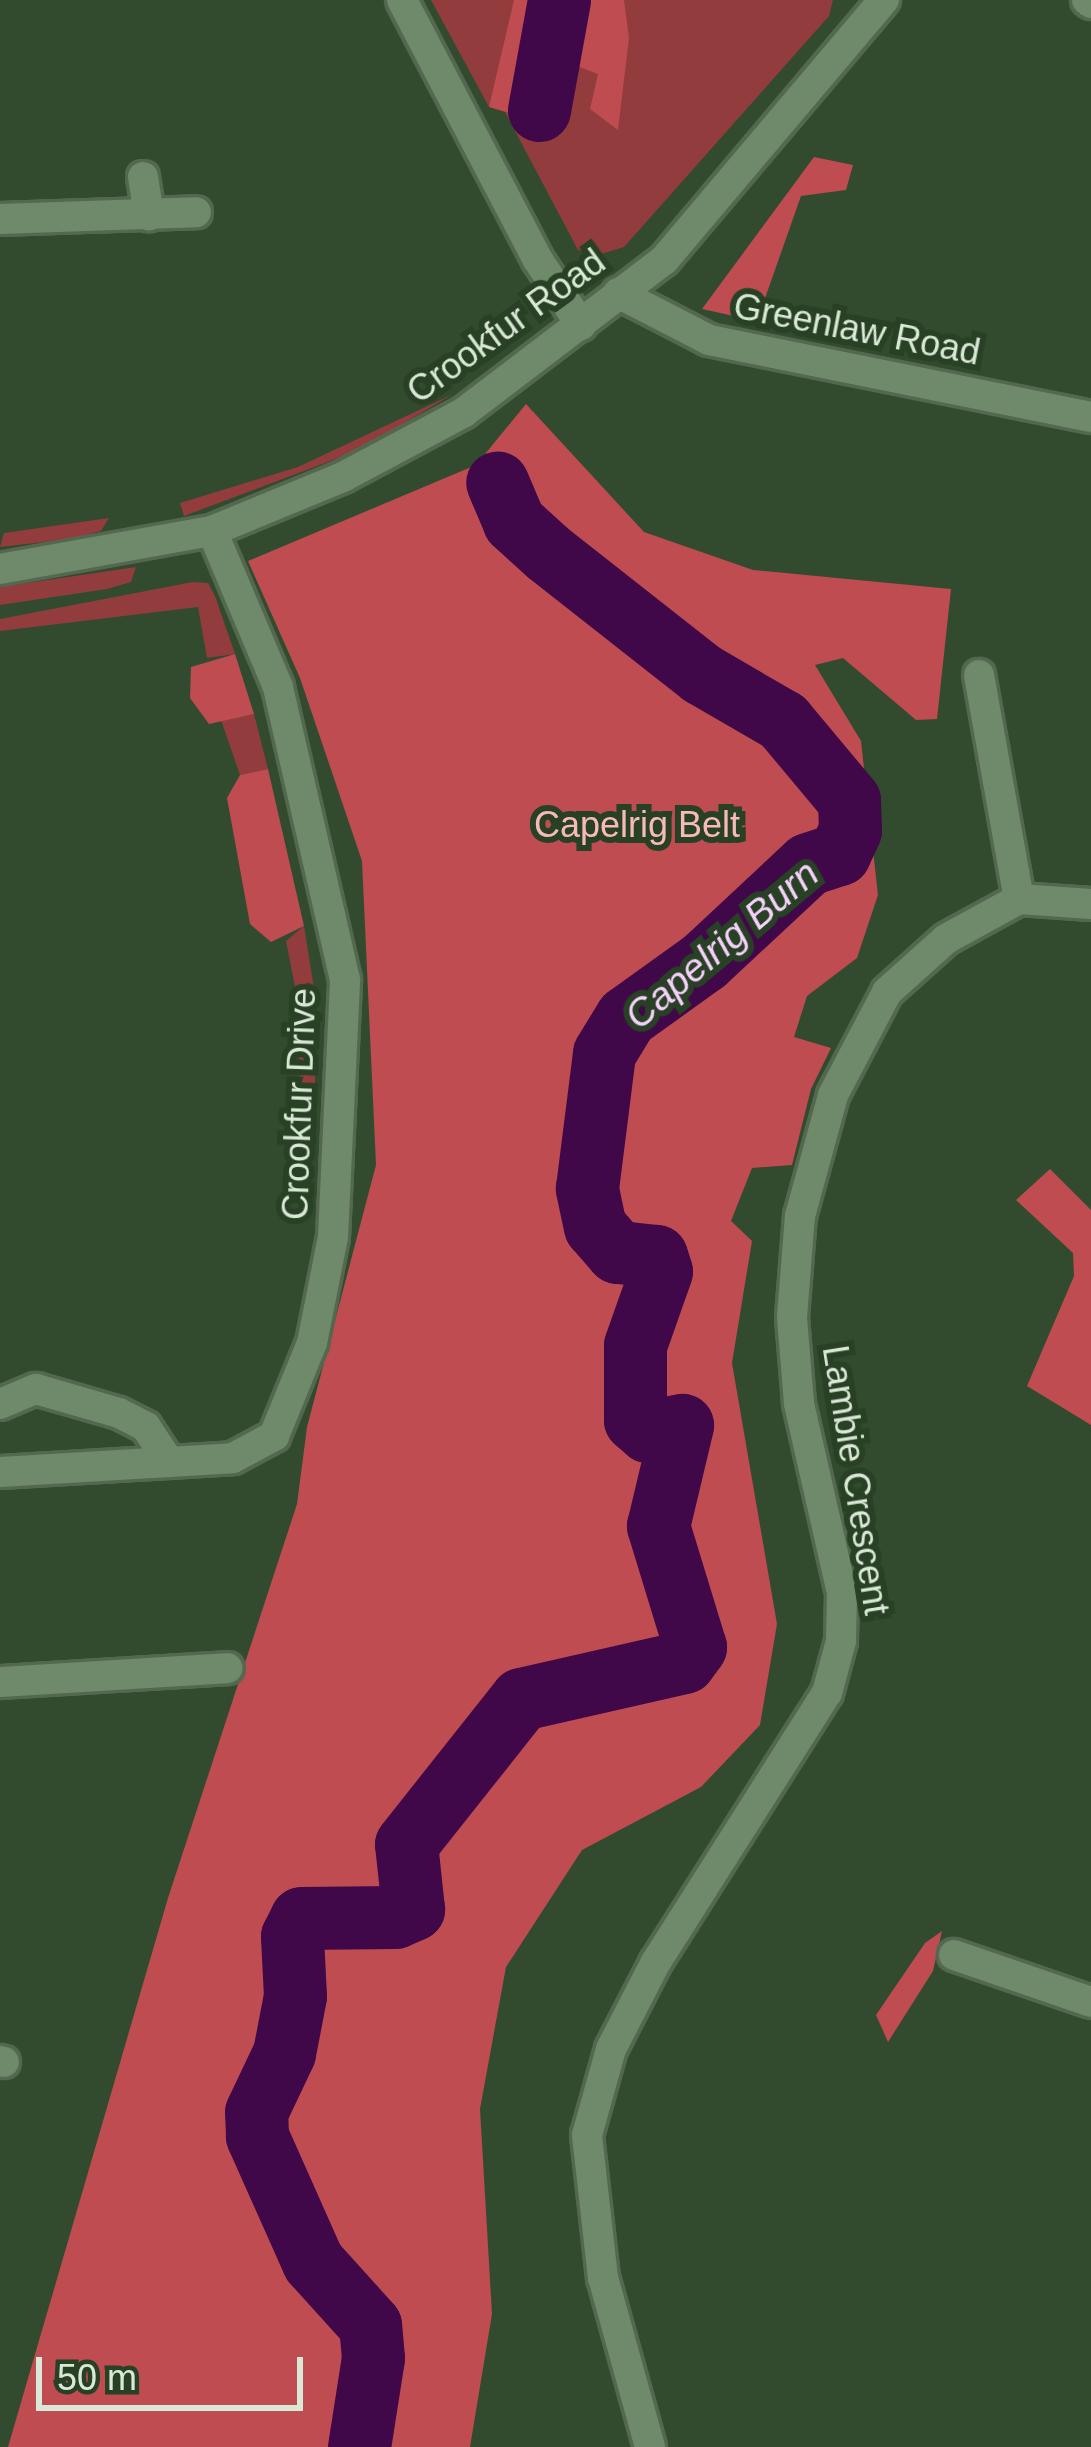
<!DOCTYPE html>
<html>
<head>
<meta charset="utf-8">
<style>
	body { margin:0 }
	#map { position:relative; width:1091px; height:2447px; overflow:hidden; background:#324b2e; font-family:Helvetica,sans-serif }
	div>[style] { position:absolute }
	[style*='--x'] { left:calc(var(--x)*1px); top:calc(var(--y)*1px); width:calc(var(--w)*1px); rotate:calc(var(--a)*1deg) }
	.green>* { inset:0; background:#923c3e }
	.forest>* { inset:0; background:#be4c50 }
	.river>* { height:63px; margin:-31.5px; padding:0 31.5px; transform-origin:31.5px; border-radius:31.5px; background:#400849 }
	.roads { filter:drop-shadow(3px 0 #53684f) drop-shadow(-3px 0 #53684f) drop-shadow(0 3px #53684f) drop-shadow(0 -3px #53684f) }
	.minor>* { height:30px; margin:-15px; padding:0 15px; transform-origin:15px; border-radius:15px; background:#6e8a6a }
	.tertiary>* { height:30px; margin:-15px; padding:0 15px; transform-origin:15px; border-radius:15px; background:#6e8a6a }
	span { translate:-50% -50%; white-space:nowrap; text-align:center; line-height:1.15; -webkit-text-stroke:12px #284024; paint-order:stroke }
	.street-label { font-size:36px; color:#dae9d7 }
	.park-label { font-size:36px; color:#f7bab8 }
	.water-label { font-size:39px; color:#f6d1fc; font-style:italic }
	.scale { position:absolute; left:36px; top:2357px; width:267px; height:54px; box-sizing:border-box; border:6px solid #dae9d7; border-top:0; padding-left:15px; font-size:36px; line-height:42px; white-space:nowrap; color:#dae9d7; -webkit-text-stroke:9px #284024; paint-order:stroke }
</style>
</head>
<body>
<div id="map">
	<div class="green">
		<div style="clip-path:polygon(431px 0,833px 0,829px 16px,624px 247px,598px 255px,578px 250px,505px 112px,489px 107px)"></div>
		<div style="clip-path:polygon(453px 394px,357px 451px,184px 516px,180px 503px,298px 467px)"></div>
		<div style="clip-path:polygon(109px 518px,101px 531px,70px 539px,0 547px,4px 533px)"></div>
		<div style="clip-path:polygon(136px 567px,131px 582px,107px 589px,0 605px,0 587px)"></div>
		<div style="clip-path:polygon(193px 582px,208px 583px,215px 596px,235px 654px,207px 658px,198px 607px,0 631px,0 619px)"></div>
		<div style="clip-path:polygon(254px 714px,268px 769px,240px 775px,221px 720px)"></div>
		<div style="clip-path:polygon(304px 926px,316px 1001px,298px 1002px,286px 941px)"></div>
		<div style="clip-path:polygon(315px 1016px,315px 1141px,303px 1141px,298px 1017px)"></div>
	</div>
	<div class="forest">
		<div style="clip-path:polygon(514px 0,624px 0,629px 38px,618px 130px,590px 109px,598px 74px,564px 61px,541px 122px,489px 107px)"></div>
		<div style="clip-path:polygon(814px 157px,853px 165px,846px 190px,801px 196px,757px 321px,702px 309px)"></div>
		<div style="clip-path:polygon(526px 404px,644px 532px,753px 570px,951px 589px,937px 719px,916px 720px,843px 658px,815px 665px,861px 741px,878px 895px,857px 958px,807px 996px,794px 1037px,831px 1048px,811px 1089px,792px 1165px,752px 1168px,731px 1221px,752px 1241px,732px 1363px,777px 1624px,760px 1725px,701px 1787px,582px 1850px,506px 1967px,480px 2109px,492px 2314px,470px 2447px,8px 2447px,168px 1898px,297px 1504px,307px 1427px,376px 1165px,362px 861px,300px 678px,248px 561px,476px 465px)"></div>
		<div style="clip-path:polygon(235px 654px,254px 714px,209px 724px,190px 698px,191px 667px)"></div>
		<div style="clip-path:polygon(268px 769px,304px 926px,271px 942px,250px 924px,227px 798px,240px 775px)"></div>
		<div style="clip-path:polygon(1050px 1169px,1091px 1210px,1091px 1425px,1027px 1386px,1074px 1276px,1073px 1253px,1016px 1200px)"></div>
		<div style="clip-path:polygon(942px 1931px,933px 1971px,888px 2042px,876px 2015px,925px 1943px)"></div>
	</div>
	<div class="river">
		<div style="--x:539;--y:110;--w:112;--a:-79.7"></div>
		<div style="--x:359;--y:2447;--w:90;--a:-81.1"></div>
		<div style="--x:373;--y:2358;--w:33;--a:-95"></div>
		<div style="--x:370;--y:2325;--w:85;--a:-132.1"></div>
		<div style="--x:313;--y:2262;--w:138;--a:-114"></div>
		<div style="--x:257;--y:2136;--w:24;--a:-92"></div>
		<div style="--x:256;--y:2112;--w:65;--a:-64.6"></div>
		<div style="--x:284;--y:2053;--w:58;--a:-79.1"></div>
		<div style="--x:295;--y:1996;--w:60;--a:-92.9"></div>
		<div style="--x:292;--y:1936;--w:20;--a:-63"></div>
		<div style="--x:301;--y:1918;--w:94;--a:-0.6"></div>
		<div style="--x:395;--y:1917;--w:20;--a:-24"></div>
		<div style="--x:413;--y:1909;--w:65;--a:-96.1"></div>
		<div style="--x:406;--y:1844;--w:185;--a:-51.6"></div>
		<div style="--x:521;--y:1699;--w:167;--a:-12.8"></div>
		<div style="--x:684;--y:1662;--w:19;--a:-54"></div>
		<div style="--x:695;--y:1647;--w:127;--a:-107"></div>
		<div style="--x:658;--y:1526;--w:104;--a:-76.6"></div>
		<div style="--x:682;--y:1425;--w:35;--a:170"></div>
		<div style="--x:648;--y:1431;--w:17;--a:-140"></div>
		<div style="--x:635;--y:1420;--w:75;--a:-90"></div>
		<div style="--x:635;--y:1345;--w:78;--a:-70.6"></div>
		<div style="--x:661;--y:1271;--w:16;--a:-108"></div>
		<div style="--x:656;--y:1256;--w:39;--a:-174"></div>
		<div style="--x:617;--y:1252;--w:33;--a:-131"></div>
		<div style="--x:595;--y:1227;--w:40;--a:-102"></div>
		<div style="--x:587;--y:1188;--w:136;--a:-82.8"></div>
		<div style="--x:604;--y:1053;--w:42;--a:-58.6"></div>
		<div style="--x:626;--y:1017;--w:96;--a:-35.7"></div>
		<div style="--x:704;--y:961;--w:142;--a:-43"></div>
		<div style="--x:808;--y:864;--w:33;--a:-18"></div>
		<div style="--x:839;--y:854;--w:26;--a:-65"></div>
		<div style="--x:850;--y:830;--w:30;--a:-92"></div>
		<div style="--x:849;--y:800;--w:103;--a:-129.9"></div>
		<div style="--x:783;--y:721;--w:94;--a:-149.9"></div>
		<div style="--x:702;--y:674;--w:197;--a:-141.8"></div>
		<div style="--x:547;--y:552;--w:45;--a:-137.7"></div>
		<div style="--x:514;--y:522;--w:43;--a:-113"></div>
	</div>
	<div class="roads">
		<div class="minor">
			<div style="--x:1087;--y:0;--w:5;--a:37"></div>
			<div style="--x:143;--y:177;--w:39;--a:81"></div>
			<div style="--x:0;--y:219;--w:196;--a:-2"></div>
			<div style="--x:618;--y:293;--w:102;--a:27.3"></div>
			<div style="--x:709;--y:340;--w:390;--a:11.4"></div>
			<div style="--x:979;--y:675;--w:228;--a:79.9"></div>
			<div style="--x:0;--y:1404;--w:39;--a:-23"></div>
			<div style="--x:36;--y:1389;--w:86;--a:16.1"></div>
			<div style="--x:119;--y:1413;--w:30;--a:27"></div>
			<div style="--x:146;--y:1427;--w:42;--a:56.7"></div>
			<div style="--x:0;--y:1472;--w:233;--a:-3.4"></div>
			<div style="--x:233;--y:1458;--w:47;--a:-28.2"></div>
			<div style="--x:274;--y:1436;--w:100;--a:-67.8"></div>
			<div style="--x:312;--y:1343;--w:108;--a:-78.8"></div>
			<div style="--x:333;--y:1237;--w:257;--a:-87.3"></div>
			<div style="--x:345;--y:980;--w:301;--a:-102.9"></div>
			<div style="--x:278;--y:687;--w:169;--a:-112.9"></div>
			<div style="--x:0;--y:1682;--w:228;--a:-3.5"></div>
			<div style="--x:954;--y:1955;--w:145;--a:18.9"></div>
			<div style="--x:0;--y:2061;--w:4;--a:14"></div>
			<div style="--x:650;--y:2447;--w:175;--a:-105.5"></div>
			<div style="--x:603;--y:2278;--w:144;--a:-96.4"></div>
			<div style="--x:587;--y:2135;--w:89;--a:-74.4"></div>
			<div style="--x:611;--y:2049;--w:98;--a:-62.7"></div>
			<div style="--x:656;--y:1962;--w:319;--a:-57.6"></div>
			<div style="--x:827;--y:1693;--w:54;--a:-74.9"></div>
			<div style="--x:841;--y:1641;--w:48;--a:-88.8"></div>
			<div style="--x:842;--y:1593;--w:195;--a:-102.8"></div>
			<div style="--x:799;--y:1403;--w:86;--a:-94.7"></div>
			<div style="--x:792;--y:1317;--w:101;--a:-85.5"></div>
			<div style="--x:800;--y:1216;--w:125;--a:-74.7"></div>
			<div style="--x:833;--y:1095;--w:116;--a:-62.3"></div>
			<div style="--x:887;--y:992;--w:79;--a:-41.9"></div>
			<div style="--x:946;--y:939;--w:83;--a:-28.7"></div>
			<div style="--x:1019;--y:899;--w:72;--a:4"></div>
		</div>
		<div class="tertiary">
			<div style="--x:402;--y:0;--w:293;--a:62.4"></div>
			<div style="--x:538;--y:260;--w:78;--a:56.5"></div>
			<div style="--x:0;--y:569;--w:215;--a:-10.2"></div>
			<div style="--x:212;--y:531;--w:142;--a:-22.4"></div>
			<div style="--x:343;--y:477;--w:136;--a:-28.1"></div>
			<div style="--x:463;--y:413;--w:253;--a:-37.3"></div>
			<div style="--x:664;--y:260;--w:341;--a:-49.8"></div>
		</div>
	</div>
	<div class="street-label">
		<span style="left:506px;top:326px;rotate:-36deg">Crookfur Road</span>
		<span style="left:857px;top:329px;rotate:11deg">Greenlaw Road</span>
		<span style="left:299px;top:1104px;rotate:-88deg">Crookfur Drive</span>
		<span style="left:856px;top:1480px;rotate:81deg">Lambie Crescent</span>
	</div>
	<div class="park-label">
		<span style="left:637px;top:825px">Capelrig Belt</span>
	</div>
	<div class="water-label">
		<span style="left:722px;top:945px;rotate:-40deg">Capelrig Burn</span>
	</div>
	<div class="scale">50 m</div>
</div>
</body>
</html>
